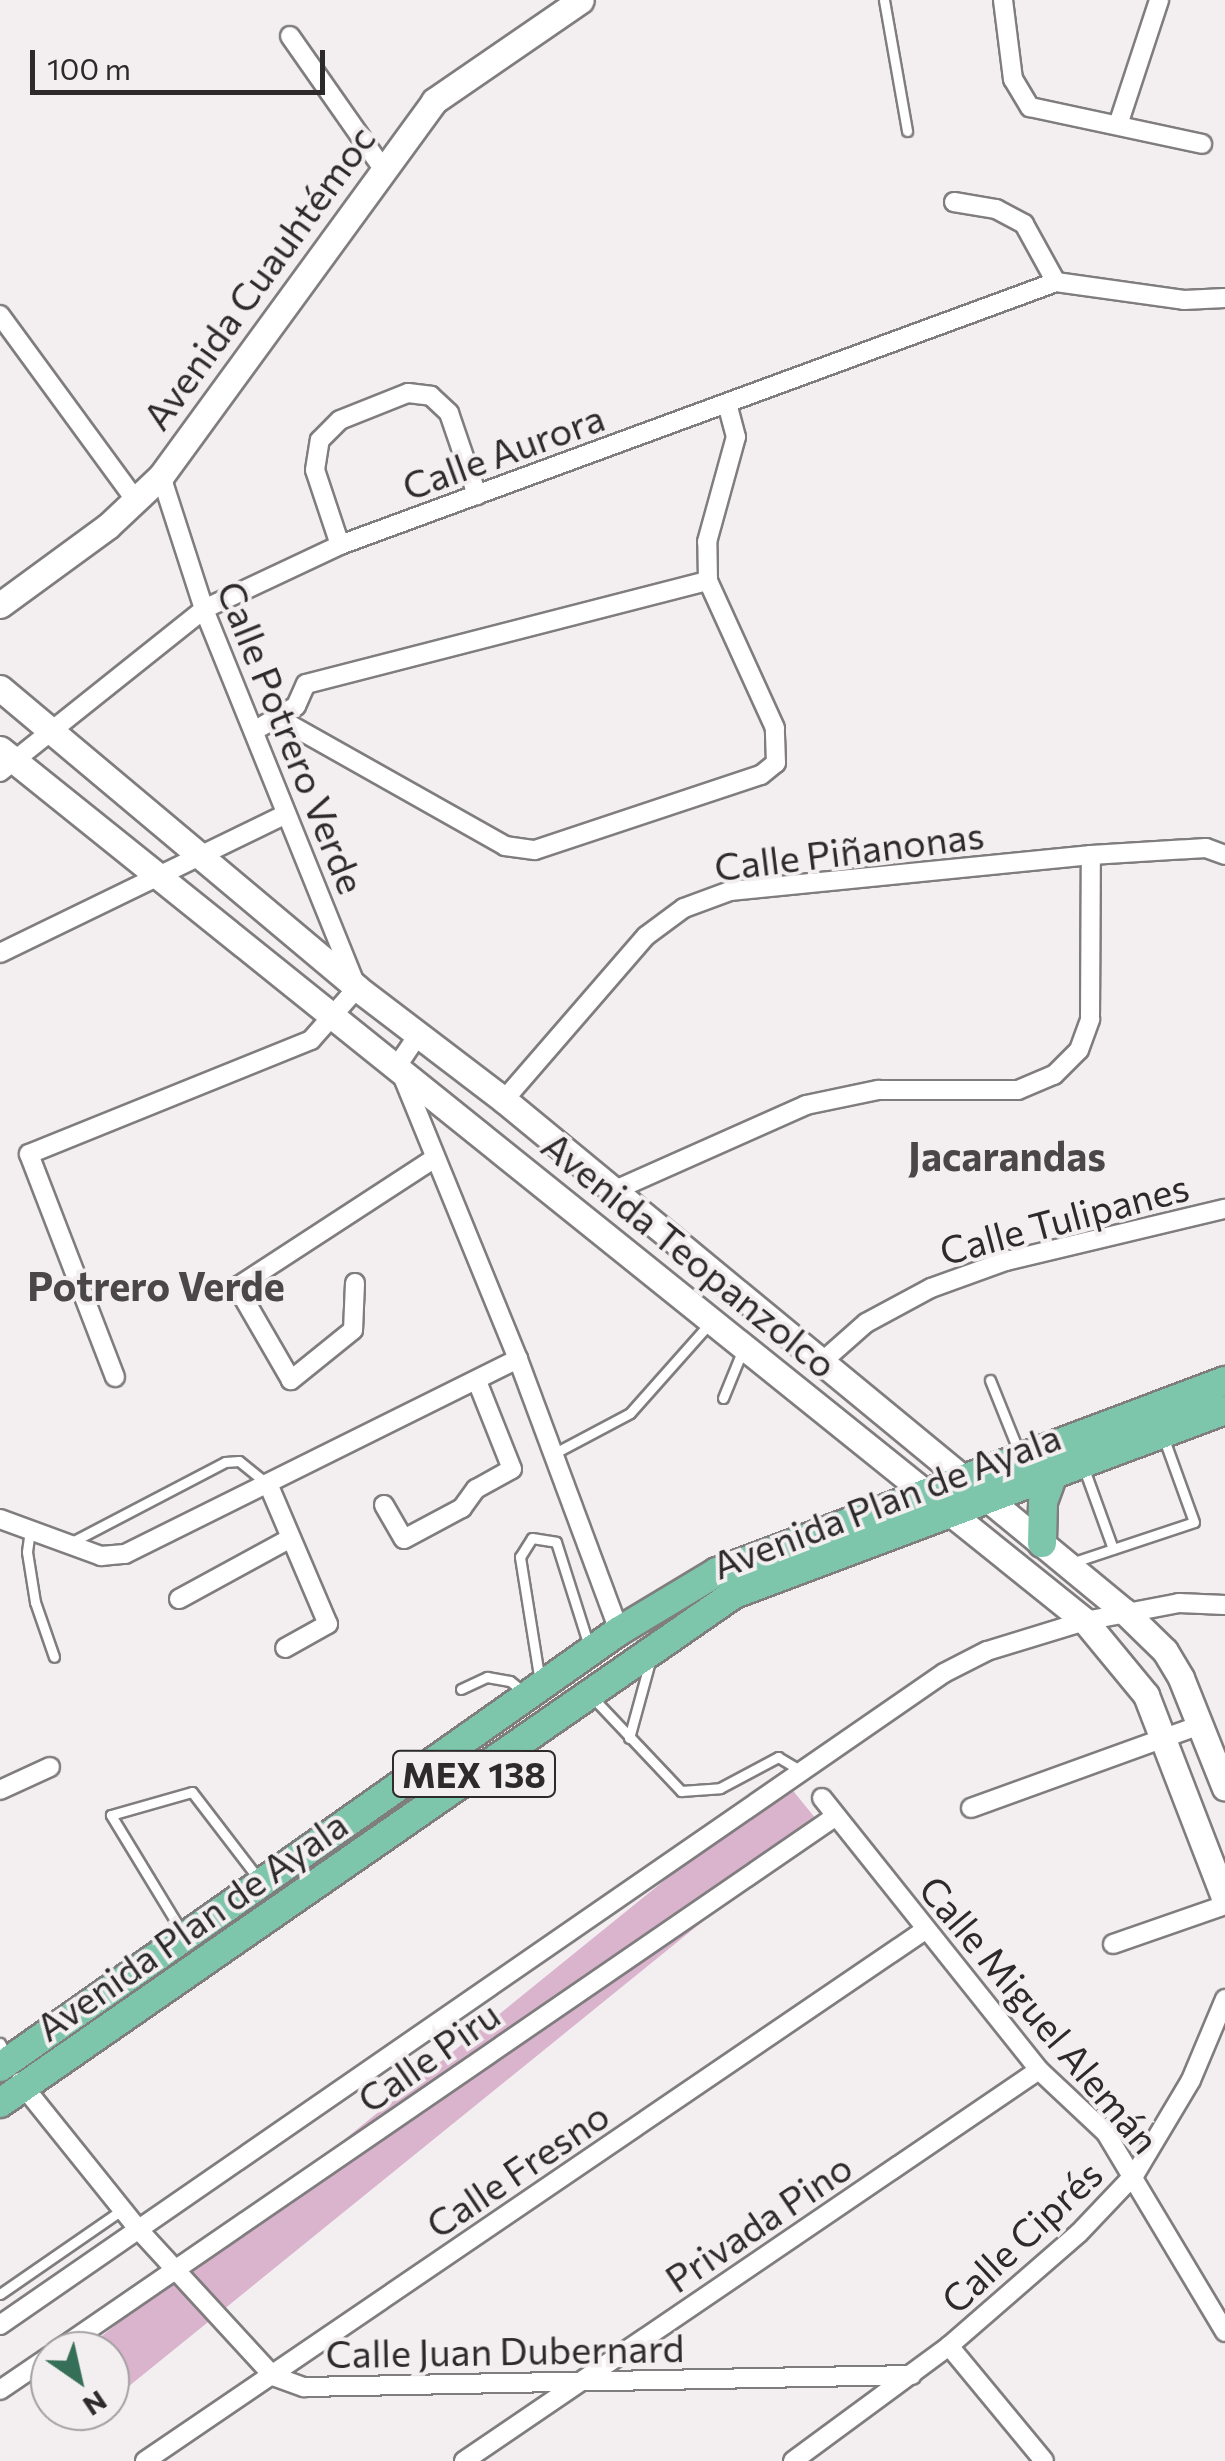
<!DOCTYPE html>
<html>
<head>
<meta charset="utf-8">
<style>
	body { margin:0 }
	#map { position:relative; width:1225px; height:2461px; overflow:hidden; background:#f3eff1; font-family:Commissioner,sans-serif }
	div>[style] { position:absolute }
	[style*='--x'] { left:calc(var(--x)*1px); top:calc(var(--y)*1px); width:calc(var(--w)*1px); rotate:calc(var(--a)*1deg) }
	.green>* { inset:0; background:#dab3cd; transform-origin:0 0 }
	.roads { filter:drop-shadow(2px 0 #807d7f) drop-shadow(-2px 0 #807d7f) drop-shadow(0 2px #807d7f) drop-shadow(0 -2px #807d7f) }
	.lane>* { height:9px; margin:-4.5px; padding:0 4.5px; transform-origin:4.5px; border-radius:4.5px; background:#fff }
	.street>* { height:18px; margin:-9px; padding:0 9px; transform-origin:9px; border-radius:9px; background:#fff }
	.secondary>* { height:25px; margin:-12.5px; padding:0 12.5px; transform-origin:12.5px; border-radius:12.5px; background:#fff }
	.primary>* { height:28px; margin:-14px; padding:0 14px; transform-origin:14px; border-radius:14px; background:#7dc6ac }
	span { translate:-50% -50%; white-space:nowrap; text-align:center; line-height:1.15; -webkit-text-stroke:8px #f3eff1; paint-order:stroke }
	.shield-label span { padding:2px 8px; background:#f3eff1; border:2px solid; border-radius:8px; -webkit-text-stroke-width:0 }
	.shield-label { font-size:35px; color:#2c2a2b; font-weight:700 }
	.street-label { font-size:38px; color:#2c2a2b }
	.neighbourhood-label { font-size:40px; color:#4a4749; font-weight:700 }
	.north { position:absolute; left:30px; top:2331px; width:100px; height:100px; box-sizing:border-box; background:#f3eff1; border:2px solid #a3a0a2; border-radius:50%; rotate:146deg; font-size:28px; font-weight:700; line-height:40px; text-align:center; color:#2c2a2b }
	.north::after { content:''; display:block; margin:auto; width:35px; height:45px; background:#366f57; clip-path:polygon(50% 0,100% 100%,50% 72%,0 100%) }
	.scale { position:absolute; left:30px; top:50px; width:295px; height:45px; box-sizing:border-box; border:5px solid #2c2a2b; border-top:0; padding-left:12px; font-size:30px; line-height:35px; white-space:nowrap; color:#2c2a2b; -webkit-text-stroke:8px #f3eff1; paint-order:stroke }
</style>
</head>
<body>
<div id="map">
	<div class="green">
		<div style="left:786px;top:1782px;width:56px;height:955px;rotate:51deg"></div>
	</div>
	<div class="roads">
		<div class="lane">
			<div style="--x:884;--y:0;--w:133;--a:80"></div>
			<div style="--x:990;--y:1380;--w:78;--a:68.1"></div>
			<div style="--x:723;--y:1398;--w:53;--a:-67.8"></div>
			<div style="--x:553;--y:1454;--w:87;--a:-28"></div>
			<div style="--x:630;--y:1413;--w:119;--a:-48.4"></div>
			<div style="--x:1083;--y:1466;--w:88;--a:70.1"></div>
			<div style="--x:30;--y:1530;--w:22;--a:98"></div>
			<div style="--x:27;--y:1552;--w:51;--a:80.9"></div>
			<div style="--x:35;--y:1602;--w:58;--a:70.9"></div>
			<div style="--x:70;--y:1543;--w:175;--a:-27.6"></div>
			<div style="--x:225;--y:1462;--w:14;--a:-4"></div>
			<div style="--x:239;--y:1461;--w:35;--a:39"></div>
			<div style="--x:1074;--y:1562;--w:126;--a:-18.4"></div>
			<div style="--x:1194;--y:1522;--w:88;--a:-109.9"></div>
			<div style="--x:540;--y:1682;--w:127;--a:-99.1"></div>
			<div style="--x:520;--y:1557;--w:22;--a:-58"></div>
			<div style="--x:532;--y:1538;--w:24;--a:9"></div>
			<div style="--x:556;--y:1542;--w:112;--a:72.4"></div>
			<div style="--x:461;--y:1689;--w:29;--a:-25"></div>
			<div style="--x:487;--y:1677;--w:23;--a:10"></div>
			<div style="--x:510;--y:1681;--w:21;--a:39"></div>
			<div style="--x:594;--y:1699;--w:127;--a:46.6"></div>
			<div style="--x:681;--y:1791;--w:39;--a:-4"></div>
			<div style="--x:720;--y:1788;--w:66;--a:-28.1"></div>
			<div style="--x:778;--y:1757;--w:27;--a:31"></div>
			<div style="--x:629;--y:1738;--w:80;--a:-74.7"></div>
			<div style="--x:182;--y:1932;--w:137;--a:-121.3"></div>
			<div style="--x:111;--y:1815;--w:84;--a:-15.9"></div>
			<div style="--x:192;--y:1792;--w:108;--a:52.5"></div>
			<div style="--x:0;--y:2043;--w:17;--a:62"></div>
			<div style="--x:0;--y:2294;--w:150;--a:-34.6"></div>
		</div>
		<div class="street">
			<div style="--x:1003;--y:0;--w:80;--a:82.8"></div>
			<div style="--x:1013;--y:79;--w:33;--a:59"></div>
			<div style="--x:1030;--y:107;--w:176;--a:12.1"></div>
			<div style="--x:290;--y:36;--w:159;--a:55"></div>
			<div style="--x:1118;--y:125;--w:132;--a:-71.8"></div>
			<div style="--x:954;--y:202;--w:43;--a:9.5"></div>
			<div style="--x:996;--y:209;--w:32;--a:28"></div>
			<div style="--x:1024;--y:224;--w:66;--a:61.1"></div>
			<div style="--x:0;--y:315;--w:230;--a:53.8"></div>
			<div style="--x:340;--y:545;--w:79;--a:-108.4"></div>
			<div style="--x:315;--y:470;--w:30;--a:-81"></div>
			<div style="--x:320;--y:440;--w:28;--a:-45"></div>
			<div style="--x:340;--y:420;--w:73;--a:-21.7"></div>
			<div style="--x:408;--y:393;--w:23;--a:7"></div>
			<div style="--x:431;--y:396;--w:25;--a:43"></div>
			<div style="--x:449;--y:413;--w:87;--a:71.1"></div>
			<div style="--x:280;--y:719;--w:258;--a:29.4"></div>
			<div style="--x:505;--y:846;--w:30;--a:8"></div>
			<div style="--x:535;--y:850;--w:238;--a:-18.4"></div>
			<div style="--x:761;--y:775;--w:19;--a:-39"></div>
			<div style="--x:776;--y:763;--w:35;--a:-92"></div>
			<div style="--x:775;--y:728;--w:162;--a:-114.5"></div>
			<div style="--x:708;--y:581;--w:39;--a:-91"></div>
			<div style="--x:707;--y:542;--w:109;--a:-74.6"></div>
			<div style="--x:736;--y:437;--w:35;--a:-105"></div>
			<div style="--x:254;--y:731;--w:49;--a:-30.8"></div>
			<div style="--x:296;--y:706;--w:24;--a:-66"></div>
			<div style="--x:306;--y:684;--w:415;--a:-14.4"></div>
			<div style="--x:0;--y:772;--w:261;--a:-38.6"></div>
			<div style="--x:204;--y:609;--w:150;--a:-25.2"></div>
			<div style="--x:340;--y:545;--w:763;--a:-20.17"></div>
			<div style="--x:1056;--y:282;--w:129;--a:8"></div>
			<div style="--x:1184;--y:300;--w:41;--a:-2.8"></div>
			<div style="--x:0;--y:953;--w:318;--a:-25.9"></div>
			<div style="--x:418;--y:1035;--w:36;--a:124"></div>
			<div style="--x:398;--y:1065;--w:318;--a:67.8"></div>
			<div style="--x:518;--y:1359;--w:290;--a:69.6"></div>
			<div style="--x:504;--y:1100;--w:217;--a:-49.1"></div>
			<div style="--x:646;--y:936;--w:47;--a:-36.4"></div>
			<div style="--x:684;--y:908;--w:49;--a:-20.3"></div>
			<div style="--x:730;--y:891;--w:363;--a:-5.7"></div>
			<div style="--x:1091;--y:855;--w:115;--a:-3.5"></div>
			<div style="--x:1206;--y:848;--w:20;--a:20"></div>
			<div style="--x:613;--y:1191;--w:211;--a:-24"></div>
			<div style="--x:806;--y:1105;--w:74;--a:-11.8"></div>
			<div style="--x:878;--y:1090;--w:140;--a:0"></div>
			<div style="--x:1018;--y:1090;--w:39;--a:-23"></div>
			<div style="--x:1054;--y:1075;--w:35;--a:-45"></div>
			<div style="--x:1079;--y:1050;--w:33;--a:-70"></div>
			<div style="--x:1090;--y:1019;--w:164;--a:-89.7"></div>
			<div style="--x:355;--y:1283;--w:47;--a:92.4"></div>
			<div style="--x:353;--y:1330;--w:80;--a:141.1"></div>
			<div style="--x:291;--y:1380;--w:108;--a:-120.1"></div>
			<div style="--x:237;--y:1287;--w:234;--a:-33.1"></div>
			<div style="--x:823;--y:1361;--w:57;--a:-41.5"></div>
			<div style="--x:866;--y:1323;--w:74;--a:-28.3"></div>
			<div style="--x:931;--y:1288;--w:80;--a:-19.8"></div>
			<div style="--x:1006;--y:1261;--w:225;--a:-13.4"></div>
			<div style="--x:115;--y:1377;--w:239;--a:-111.1"></div>
			<div style="--x:29;--y:1154;--w:304;--a:-22"></div>
			<div style="--x:311;--y:1040;--w:69;--a:-48.5"></div>
			<div style="--x:357;--y:988;--w:409;--a:-112"></div>
			<div style="--x:204;--y:609;--w:140;--a:-107.9"></div>
			<div style="--x:269;--y:1486;--w:150;--a:66.9"></div>
			<div style="--x:328;--y:1624;--w:49;--a:150.8"></div>
			<div style="--x:384;--y:1505;--w:39;--a:60"></div>
			<div style="--x:404;--y:1539;--w:66;--a:-28.1"></div>
			<div style="--x:462;--y:1508;--w:24;--a:-54"></div>
			<div style="--x:476;--y:1489;--w:41;--a:-29.1"></div>
			<div style="--x:512;--y:1469;--w:95;--a:-111.7"></div>
			<div style="--x:0;--y:1519;--w:108;--a:20.1"></div>
			<div style="--x:101;--y:1556;--w:24;--a:-5"></div>
			<div style="--x:125;--y:1554;--w:439;--a:-26.4"></div>
			<div style="--x:179;--y:1599;--w:125;--a:-28.6"></div>
			<div style="--x:0;--y:1790;--w:55;--a:-24.7"></div>
			<div style="--x:822;--y:1798;--w:348;--a:51.4"></div>
			<div style="--x:1039;--y:2070;--w:92;--a:43.2"></div>
			<div style="--x:1106;--y:2133;--w:232;--a:59.1"></div>
			<div style="--x:971;--y:1808;--w:244;--a:-19.9"></div>
			<div style="--x:1113;--y:1944;--w:119;--a:-19.2"></div>
			<div style="--x:20;--y:2082;--w:189;--a:51.2"></div>
			<div style="--x:138;--y:2229;--w:200;--a:47.4"></div>
			<div style="--x:273;--y:2376;--w:33;--a:20"></div>
			<div style="--x:304;--y:2387;--w:608;--a:-1.13"></div>
			<div style="--x:0;--y:2325;--w:1147;--a:-34.63"></div>
			<div style="--x:944;--y:1673;--w:48;--a:-27.1"></div>
			<div style="--x:987;--y:1651;--w:102;--a:-17"></div>
			<div style="--x:1085;--y:1621;--w:96;--a:-10.8"></div>
			<div style="--x:1179;--y:1603;--w:46;--a:2.5"></div>
			<div style="--x:949;--y:2346;--w:149;--a:50.4"></div>
			<div style="--x:57;--y:2351;--w:945;--a:-34.48"></div>
			<div style="--x:0;--y:2390;--w:60;--a:-34.2"></div>
			<div style="--x:145;--y:2461;--w:944;--a:-34.25"></div>
			<div style="--x:464;--y:2461;--w:695;--a:-34.22"></div>
			<div style="--x:793;--y:2461;--w:194;--a:-36.4"></div>
			<div style="--x:949;--y:2346;--w:172;--a:-41"></div>
			<div style="--x:1079;--y:2233;--w:81;--a:-46.5"></div>
			<div style="--x:1135;--y:2174;--w:109;--a:-59.2"></div>
			<div style="--x:1191;--y:2080;--w:88;--a:-67.2"></div>
		</div>
		<div class="secondary">
			<div style="--x:0;--y:605;--w:134;--a:-36.2"></div>
			<div style="--x:108;--y:526;--w:73;--a:-43.3"></div>
			<div style="--x:161;--y:476;--w:464;--a:-53.9"></div>
			<div style="--x:434;--y:101;--w:178;--a:-34.5"></div>
			<div style="--x:0;--y:688;--w:466;--a:40"></div>
			<div style="--x:357;--y:988;--w:185;--a:37.3"></div>
			<div style="--x:504;--y:1100;--w:803;--a:39.5"></div>
			<div style="--x:1124;--y:1611;--w:57;--a:44.3"></div>
			<div style="--x:1165;--y:1651;--w:31;--a:59"></div>
			<div style="--x:1181;--y:1678;--w:118;--a:68.2"></div>
			<div style="--x:0;--y:749;--w:1392;--a:38.79"></div>
			<div style="--x:1085;--y:1621;--w:96;--a:50.5"></div>
			<div style="--x:1146;--y:1695;--w:220;--a:68.9"></div>
		</div>
		<div class="primary">
			<div style="--x:1042;--y:1543;--w:41;--a:-88.6"></div>
			<div style="--x:1043;--y:1502;--w:30;--a:-70"></div>
			<div style="--x:0;--y:2067;--w:757;--a:-35.16"></div>
			<div style="--x:619;--y:1631;--w:114;--a:-31"></div>
			<div style="--x:717;--y:1572;--w:543;--a:-20.61"></div>
			<div style="--x:0;--y:2103;--w:893;--a:-34.74"></div>
			<div style="--x:734;--y:1594;--w:524;--a:-20.54"></div>
		</div>
	</div>
	<div class="shield-label">
		<span style="left:474px;top:1774px">MEX 138</span>
	</div>
	<div class="street-label">
		<span style="left:258px;top:277px;rotate:-54deg">Avenida Cuauhtémoc</span>
		<span style="left:503px;top:451px;rotate:-20deg">Calle Aurora</span>
		<span style="left:292px;top:737px;rotate:68deg">Calle Potrero Verde</span>
		<span style="left:849px;top:850px;rotate:-7deg">Calle Piñanonas</span>
		<span style="left:1064px;top:1218px;rotate:-15deg">Calle Tulipanes</span>
		<span style="left:690px;top:1254px;rotate:39deg">Avenida Teopanzolco</span>
		<span style="left:886px;top:1500px;rotate:-21deg">Avenida Plan de Ayala</span>
		<span style="left:191px;top:1925px;rotate:-35deg">Avenida Plan de Ayala</span>
		<span style="left:1040px;top:2014px;rotate:50deg">Calle Miguel Alemán</span>
		<span style="left:428px;top:2056px;rotate:-35deg">Calle Piru</span>
		<span style="left:517px;top:2169px;rotate:-34deg">Calle Fresno</span>
		<span style="left:758px;top:2222px;rotate:-34deg">Privada Pino</span>
		<span style="left:1021px;top:2236px;rotate:-43deg">Calle Ciprés</span>
		<span style="left:505px;top:2350px;rotate:-1deg">Calle Juan Dubernard</span>
	</div>
	<div class="neighbourhood-label">
		<span style="left:1007px;top:1155px">Jacarandas</span>
		<span style="left:156px;top:1285px">Potrero Verde</span>
	</div>
	<div class="north">N</div>
	<div class="scale">100 m</div>
</div>
</body>
</html>
